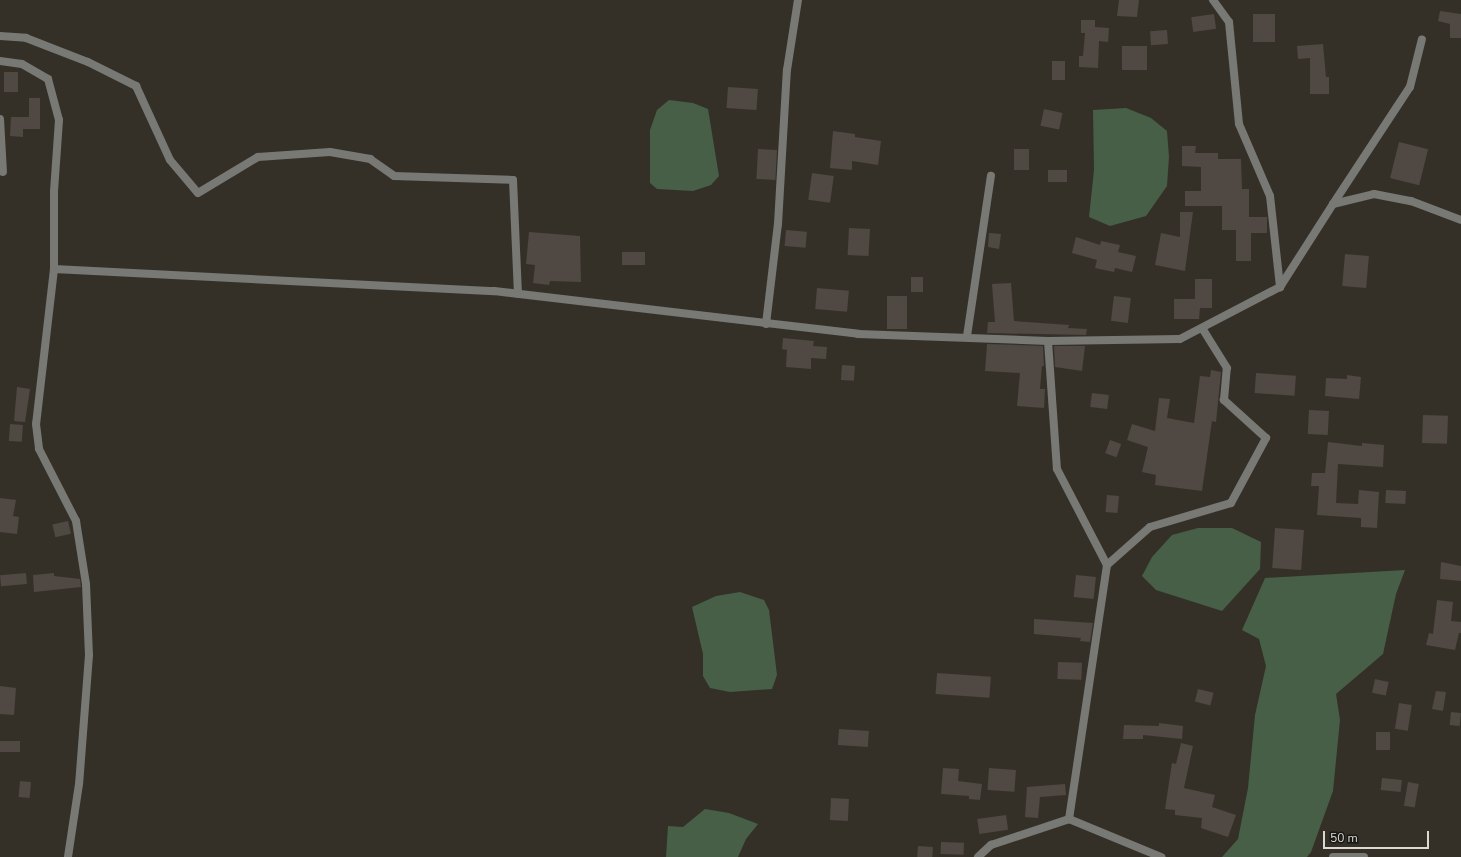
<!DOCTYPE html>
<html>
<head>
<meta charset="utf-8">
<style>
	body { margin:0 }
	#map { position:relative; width:1461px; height:857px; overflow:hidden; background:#343028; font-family:"Nunito Sans",sans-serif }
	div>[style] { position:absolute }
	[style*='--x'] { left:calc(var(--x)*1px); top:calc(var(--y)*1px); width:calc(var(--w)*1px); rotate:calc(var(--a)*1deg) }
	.water>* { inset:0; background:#465f46 }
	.building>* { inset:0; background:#504842; transform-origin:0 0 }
	.minor>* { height:8px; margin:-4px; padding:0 4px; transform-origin:4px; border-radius:4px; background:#787974 }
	span { translate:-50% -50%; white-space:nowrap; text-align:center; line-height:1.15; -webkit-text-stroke:3px #1a1814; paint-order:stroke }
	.scale { position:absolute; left:1323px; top:831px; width:106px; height:18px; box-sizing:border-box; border:2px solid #dcd9d4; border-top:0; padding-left:5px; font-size:12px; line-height:14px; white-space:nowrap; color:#dcd9d4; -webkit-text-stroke:3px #1a1814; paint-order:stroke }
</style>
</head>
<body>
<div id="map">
	<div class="water">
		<div style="clip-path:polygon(669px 100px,693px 103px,708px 109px,719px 176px,711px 185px,693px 191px,657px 189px,650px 183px,650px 130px,657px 110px)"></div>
		<div style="clip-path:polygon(1126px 108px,1151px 118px,1167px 131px,1169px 157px,1167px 186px,1146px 216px,1110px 226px,1089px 217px,1094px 170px,1093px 110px)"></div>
		<div style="clip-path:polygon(1198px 528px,1232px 528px,1261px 542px,1260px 569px,1222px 611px,1156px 590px,1142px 576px,1152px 557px,1172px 535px)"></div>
		<div style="clip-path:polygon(1405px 570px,1396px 594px,1383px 654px,1336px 694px,1340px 720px,1333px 791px,1311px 852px,1307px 857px,1222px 857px,1238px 839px,1248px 788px,1255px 715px,1266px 666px,1259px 639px,1242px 630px,1265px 578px)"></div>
		<div style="clip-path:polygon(740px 592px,764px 600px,769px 610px,777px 675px,772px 689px,730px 692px,710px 688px,703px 676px,703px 654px,692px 607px,716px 596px)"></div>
		<div style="clip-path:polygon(705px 809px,729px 813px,758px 824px,746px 839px,738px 857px,666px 857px,668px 826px,683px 827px)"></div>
	</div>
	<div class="building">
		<div style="clip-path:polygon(1119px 0,1139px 0,1137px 17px,1117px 16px)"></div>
		<div style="clip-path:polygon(1440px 11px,1461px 14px,1461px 38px,1450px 38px,1450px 24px,1438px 21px)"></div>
		<div style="left:1214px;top:14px;width:15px;height:23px;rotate:82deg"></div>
		<div style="left:1253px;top:14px;width:22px;height:28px"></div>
		<div style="clip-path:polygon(1081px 20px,1095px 20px,1095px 27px,1109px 28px,1108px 42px,1099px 41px,1098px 68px,1079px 67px,1079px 56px,1083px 56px,1085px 33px,1081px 33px)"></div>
		<div style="left:1167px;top:30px;width:14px;height:17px;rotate:86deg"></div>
		<div style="clip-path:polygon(1323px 44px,1326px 77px,1329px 77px,1329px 94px,1310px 94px,1310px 58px,1298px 59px,1297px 46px)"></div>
		<div style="left:1122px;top:46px;width:25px;height:24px"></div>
		<div style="left:1052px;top:61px;width:13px;height:19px"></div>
		<div style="left:4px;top:72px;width:14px;height:20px"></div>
		<div style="left:728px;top:87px;width:30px;height:21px;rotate:4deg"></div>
		<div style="clip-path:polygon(29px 98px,40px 98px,40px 129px,23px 129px,23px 137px,10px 136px,11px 117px,29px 117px)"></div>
		<div style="left:1044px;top:109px;width:19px;height:17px;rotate:12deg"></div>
		<div style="clip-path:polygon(833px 131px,855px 134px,855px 137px,881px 141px,878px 165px,852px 161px,852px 170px,830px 168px)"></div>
		<div style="left:1399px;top:142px;width:30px;height:37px;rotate:14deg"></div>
		<div style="clip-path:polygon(1182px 146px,1196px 146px,1195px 153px,1218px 153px,1218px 159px,1241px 159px,1242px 189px,1249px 189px,1249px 217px,1267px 217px,1267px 233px,1251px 233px,1251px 261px,1236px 261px,1236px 230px,1222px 230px,1222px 206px,1185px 206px,1185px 191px,1201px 191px,1201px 167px,1182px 166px)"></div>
		<div style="left:758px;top:149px;width:19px;height:30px;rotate:3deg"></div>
		<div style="left:1014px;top:149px;width:15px;height:21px"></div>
		<div style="left:1067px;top:170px;width:12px;height:19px;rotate:90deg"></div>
		<div style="left:812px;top:173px;width:22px;height:27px;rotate:8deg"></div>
		<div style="clip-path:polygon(1180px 212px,1193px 212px,1185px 271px,1155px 265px,1161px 233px,1180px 237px)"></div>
		<div style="left:849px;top:228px;width:21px;height:27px;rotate:3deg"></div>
		<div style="left:786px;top:230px;width:21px;height:16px;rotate:5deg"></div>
		<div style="clip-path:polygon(529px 232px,580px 236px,581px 282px,550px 281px,549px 285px,533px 283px,535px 265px,526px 264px)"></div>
		<div style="clip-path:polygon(989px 233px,1001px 234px,999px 249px,988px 247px)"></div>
		<div style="clip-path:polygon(1076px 237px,1100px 245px,1101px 241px,1120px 245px,1118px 252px,1136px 256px,1132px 272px,1115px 268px,1114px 272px,1095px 268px,1097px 260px,1072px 253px)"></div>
		<div style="left:622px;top:252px;width:23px;height:13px"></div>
		<div style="left:1345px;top:254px;width:24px;height:32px;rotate:5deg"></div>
		<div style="left:911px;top:277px;width:12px;height:15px"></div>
		<div style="clip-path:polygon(1195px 279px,1212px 279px,1212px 308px,1200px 308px,1199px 319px,1174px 319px,1174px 299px,1195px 299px)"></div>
		<div style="clip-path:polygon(1011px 283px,1014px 321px,1069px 325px,1068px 328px,1087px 329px,1086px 335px,987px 333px,988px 322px,995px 322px,992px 284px)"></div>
		<div style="left:817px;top:288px;width:32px;height:21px;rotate:5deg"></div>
		<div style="left:887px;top:296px;width:20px;height:33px"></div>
		<div style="left:1114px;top:296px;width:17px;height:25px;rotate:7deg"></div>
		<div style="clip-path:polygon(783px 338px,814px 341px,813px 346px,827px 347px,826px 359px,811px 358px,811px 369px,786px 367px,787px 350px,782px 349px)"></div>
		<div style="clip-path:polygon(987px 344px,1043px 346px,1044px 366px,1042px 366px,1040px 389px,1045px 389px,1044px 408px,1017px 406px,1020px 373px,985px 371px)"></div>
		<div style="clip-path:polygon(1054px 346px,1085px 346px,1082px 371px,1055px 367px)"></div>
		<div style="left:842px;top:365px;width:13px;height:15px;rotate:4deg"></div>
		<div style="clip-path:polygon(1211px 370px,1221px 372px,1216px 422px,1212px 421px,1202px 491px,1155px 485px,1156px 475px,1142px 472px,1148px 447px,1127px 440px,1132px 424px,1155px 431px,1159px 398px,1170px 399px,1167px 418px,1194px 423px,1200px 376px,1210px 377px)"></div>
		<div style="left:1256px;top:373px;width:40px;height:20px;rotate:4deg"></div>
		<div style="clip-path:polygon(1347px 375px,1361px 377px,1359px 399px,1325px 396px,1326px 378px,1347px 379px)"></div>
		<div style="clip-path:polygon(17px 387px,30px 389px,25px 422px,14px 421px)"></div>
		<div style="left:1092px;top:393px;width:17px;height:14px;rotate:7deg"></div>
		<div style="left:1309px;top:410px;width:20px;height:24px;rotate:3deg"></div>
		<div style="left:1423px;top:415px;width:25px;height:28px;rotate:2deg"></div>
		<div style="left:10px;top:424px;width:13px;height:17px;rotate:4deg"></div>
		<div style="left:1110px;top:440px;width:12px;height:14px;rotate:20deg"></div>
		<div style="clip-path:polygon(1328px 442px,1362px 446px,1362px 443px,1384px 445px,1383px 467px,1338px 464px,1336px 503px,1358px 504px,1359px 490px,1379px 492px,1377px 528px,1361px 527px,1361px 518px,1317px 515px,1319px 486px,1311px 486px,1312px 473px,1325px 473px)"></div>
		<div style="left:1386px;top:490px;width:20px;height:13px;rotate:3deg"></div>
		<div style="left:1107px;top:495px;width:12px;height:17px;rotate:5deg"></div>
		<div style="clip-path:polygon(0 498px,16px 500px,13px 516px,19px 517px,17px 534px,0 532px)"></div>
		<div style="left:68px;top:521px;width:13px;height:16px;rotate:77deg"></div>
		<div style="left:1275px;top:528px;width:29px;height:40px;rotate:4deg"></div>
		<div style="clip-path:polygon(1441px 562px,1461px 566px,1461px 581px,1440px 579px)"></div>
		<div style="left:26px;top:573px;width:11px;height:26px;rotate:85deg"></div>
		<div style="clip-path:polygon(54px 573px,54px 576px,80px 579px,81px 587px,34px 592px,33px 575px)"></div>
		<div style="left:1076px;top:575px;width:20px;height:22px;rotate:6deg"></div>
		<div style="clip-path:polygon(1437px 600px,1453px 602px,1451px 621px,1461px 622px,1461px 633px,1459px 633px,1455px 650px,1426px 645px,1429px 633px,1433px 634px)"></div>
		<div style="clip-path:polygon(1034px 619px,1093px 623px,1090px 642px,1080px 641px,1081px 638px,1034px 634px)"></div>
		<div style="left:1058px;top:662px;width:24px;height:17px;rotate:2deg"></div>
		<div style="left:937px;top:673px;width:54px;height:21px;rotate:4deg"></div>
		<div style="left:1375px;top:679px;width:14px;height:14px;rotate:12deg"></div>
		<div style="clip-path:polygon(0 686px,16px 688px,14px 715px,0 714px)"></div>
		<div style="left:1198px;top:689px;width:16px;height:13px;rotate:14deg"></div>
		<div style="clip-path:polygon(1436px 691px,1446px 692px,1443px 711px,1432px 709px)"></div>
		<div style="left:1399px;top:703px;width:13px;height:26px;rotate:9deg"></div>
		<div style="left:1451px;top:712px;width:10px;height:13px;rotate:6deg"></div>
		<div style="clip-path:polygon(1159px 723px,1183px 726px,1182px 739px,1143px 735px,1143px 739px,1123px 739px,1124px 725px,1159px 726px)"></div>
		<div style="left:839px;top:729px;width:30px;height:16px;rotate:4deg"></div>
		<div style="left:1376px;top:732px;width:14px;height:18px"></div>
		<div style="left:0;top:741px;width:20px;height:11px"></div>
		<div style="clip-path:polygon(1181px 743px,1193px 746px,1184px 788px,1215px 795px,1212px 807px,1236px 815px,1228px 837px,1201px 828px,1202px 818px,1175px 815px,1175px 810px,1165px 809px,1172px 763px,1176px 764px)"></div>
		<div style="clip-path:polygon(943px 768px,959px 769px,958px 781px,982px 784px,980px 800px,969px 799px,969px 796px,941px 794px)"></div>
		<div style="left:989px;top:768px;width:27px;height:22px;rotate:4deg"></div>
		<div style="left:1382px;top:778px;width:20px;height:12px;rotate:6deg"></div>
		<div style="left:20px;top:781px;width:11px;height:16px;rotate:5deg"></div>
		<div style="left:1408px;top:782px;width:11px;height:24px;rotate:10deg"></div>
		<div style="clip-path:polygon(1065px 784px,1066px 795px,1040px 797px,1038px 818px,1025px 817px,1027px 787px)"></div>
		<div style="left:831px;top:798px;width:18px;height:22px;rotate:3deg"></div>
		<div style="left:1006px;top:815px;width:15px;height:29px;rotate:82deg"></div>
		<div style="left:941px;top:842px;width:23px;height:12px;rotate:2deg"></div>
		<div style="left:918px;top:846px;width:15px;height:11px;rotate:4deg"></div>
	</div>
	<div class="minor">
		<div style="--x:1213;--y:0;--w:27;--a:54"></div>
		<div style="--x:1229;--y:22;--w:102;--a:84.4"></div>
		<div style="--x:1239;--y:124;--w:78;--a:66.7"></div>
		<div style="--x:1270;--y:196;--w:92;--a:83.7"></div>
		<div style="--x:0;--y:36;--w:26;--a:4"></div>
		<div style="--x:26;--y:38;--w:66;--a:21.2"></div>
		<div style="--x:88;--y:62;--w:54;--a:26.6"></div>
		<div style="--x:136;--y:86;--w:81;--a:65.3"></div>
		<div style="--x:170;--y:160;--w:43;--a:49.7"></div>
		<div style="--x:198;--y:193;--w:70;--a:-31"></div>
		<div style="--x:258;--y:157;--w:72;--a:-4"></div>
		<div style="--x:330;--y:152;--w:41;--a:9.9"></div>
		<div style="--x:370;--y:159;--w:29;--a:35"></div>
		<div style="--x:394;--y:176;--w:119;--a:1.9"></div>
		<div style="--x:513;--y:180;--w:114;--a:87.5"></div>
		<div style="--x:0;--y:61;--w:22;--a:8"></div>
		<div style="--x:22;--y:64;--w:30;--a:30"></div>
		<div style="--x:48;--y:79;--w:42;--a:75"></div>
		<div style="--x:59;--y:120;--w:72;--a:94"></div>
		<div style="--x:54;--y:192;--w:77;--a:90"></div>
		<div style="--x:54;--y:269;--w:441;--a:2.9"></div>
		<div style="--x:494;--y:291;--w:367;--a:6.7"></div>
		<div style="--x:858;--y:334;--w:190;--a:2.1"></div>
		<div style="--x:1048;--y:341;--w:132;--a:-0.9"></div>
		<div style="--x:1180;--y:339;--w:113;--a:-27.5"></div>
		<div style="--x:1280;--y:287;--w:98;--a:-57.4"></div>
		<div style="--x:1333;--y:204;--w:42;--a:-13.7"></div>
		<div style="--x:1374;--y:194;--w:38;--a:11"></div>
		<div style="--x:1411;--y:201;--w:53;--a:20.8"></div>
		<div style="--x:0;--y:119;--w:53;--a:86.8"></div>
		<div style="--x:1333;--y:204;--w:140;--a:-56.7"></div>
		<div style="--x:1410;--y:87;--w:49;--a:-76"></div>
		<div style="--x:54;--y:269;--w:156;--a:96.6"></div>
		<div style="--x:36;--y:424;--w:25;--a:83"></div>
		<div style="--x:39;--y:449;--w:81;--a:62.8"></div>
		<div style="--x:76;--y:521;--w:64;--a:81"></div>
		<div style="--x:86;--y:584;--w:71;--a:87.6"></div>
		<div style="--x:89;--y:655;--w:129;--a:94.4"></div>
		<div style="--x:79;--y:784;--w:74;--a:98.6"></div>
		<div style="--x:766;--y:324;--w:101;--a:-83.2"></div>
		<div style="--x:778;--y:224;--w:154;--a:-86.7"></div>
		<div style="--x:787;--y:70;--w:71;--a:-81.1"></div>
		<div style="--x:967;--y:336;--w:162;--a:-81.5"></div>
		<div style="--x:1048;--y:341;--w:128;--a:86"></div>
		<div style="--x:1057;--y:469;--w:108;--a:62.5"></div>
		<div style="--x:1107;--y:565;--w:257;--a:98.5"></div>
		<div style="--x:1107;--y:565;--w:57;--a:-41.5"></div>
		<div style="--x:1150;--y:527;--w:84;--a:-16.5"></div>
		<div style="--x:1231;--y:503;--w:74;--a:-61.7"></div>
		<div style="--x:1266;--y:438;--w:57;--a:-137.9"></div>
		<div style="--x:1224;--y:400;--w:32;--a:-85"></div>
		<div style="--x:1227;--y:368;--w:47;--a:-122"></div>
		<div style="--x:978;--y:857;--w:18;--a:-43"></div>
		<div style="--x:991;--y:845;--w:82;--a:-18.4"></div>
		<div style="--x:1069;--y:819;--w:100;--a:22.4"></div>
		<div style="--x:1333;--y:857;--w:31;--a:0"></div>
	</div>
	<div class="scale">50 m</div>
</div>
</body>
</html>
